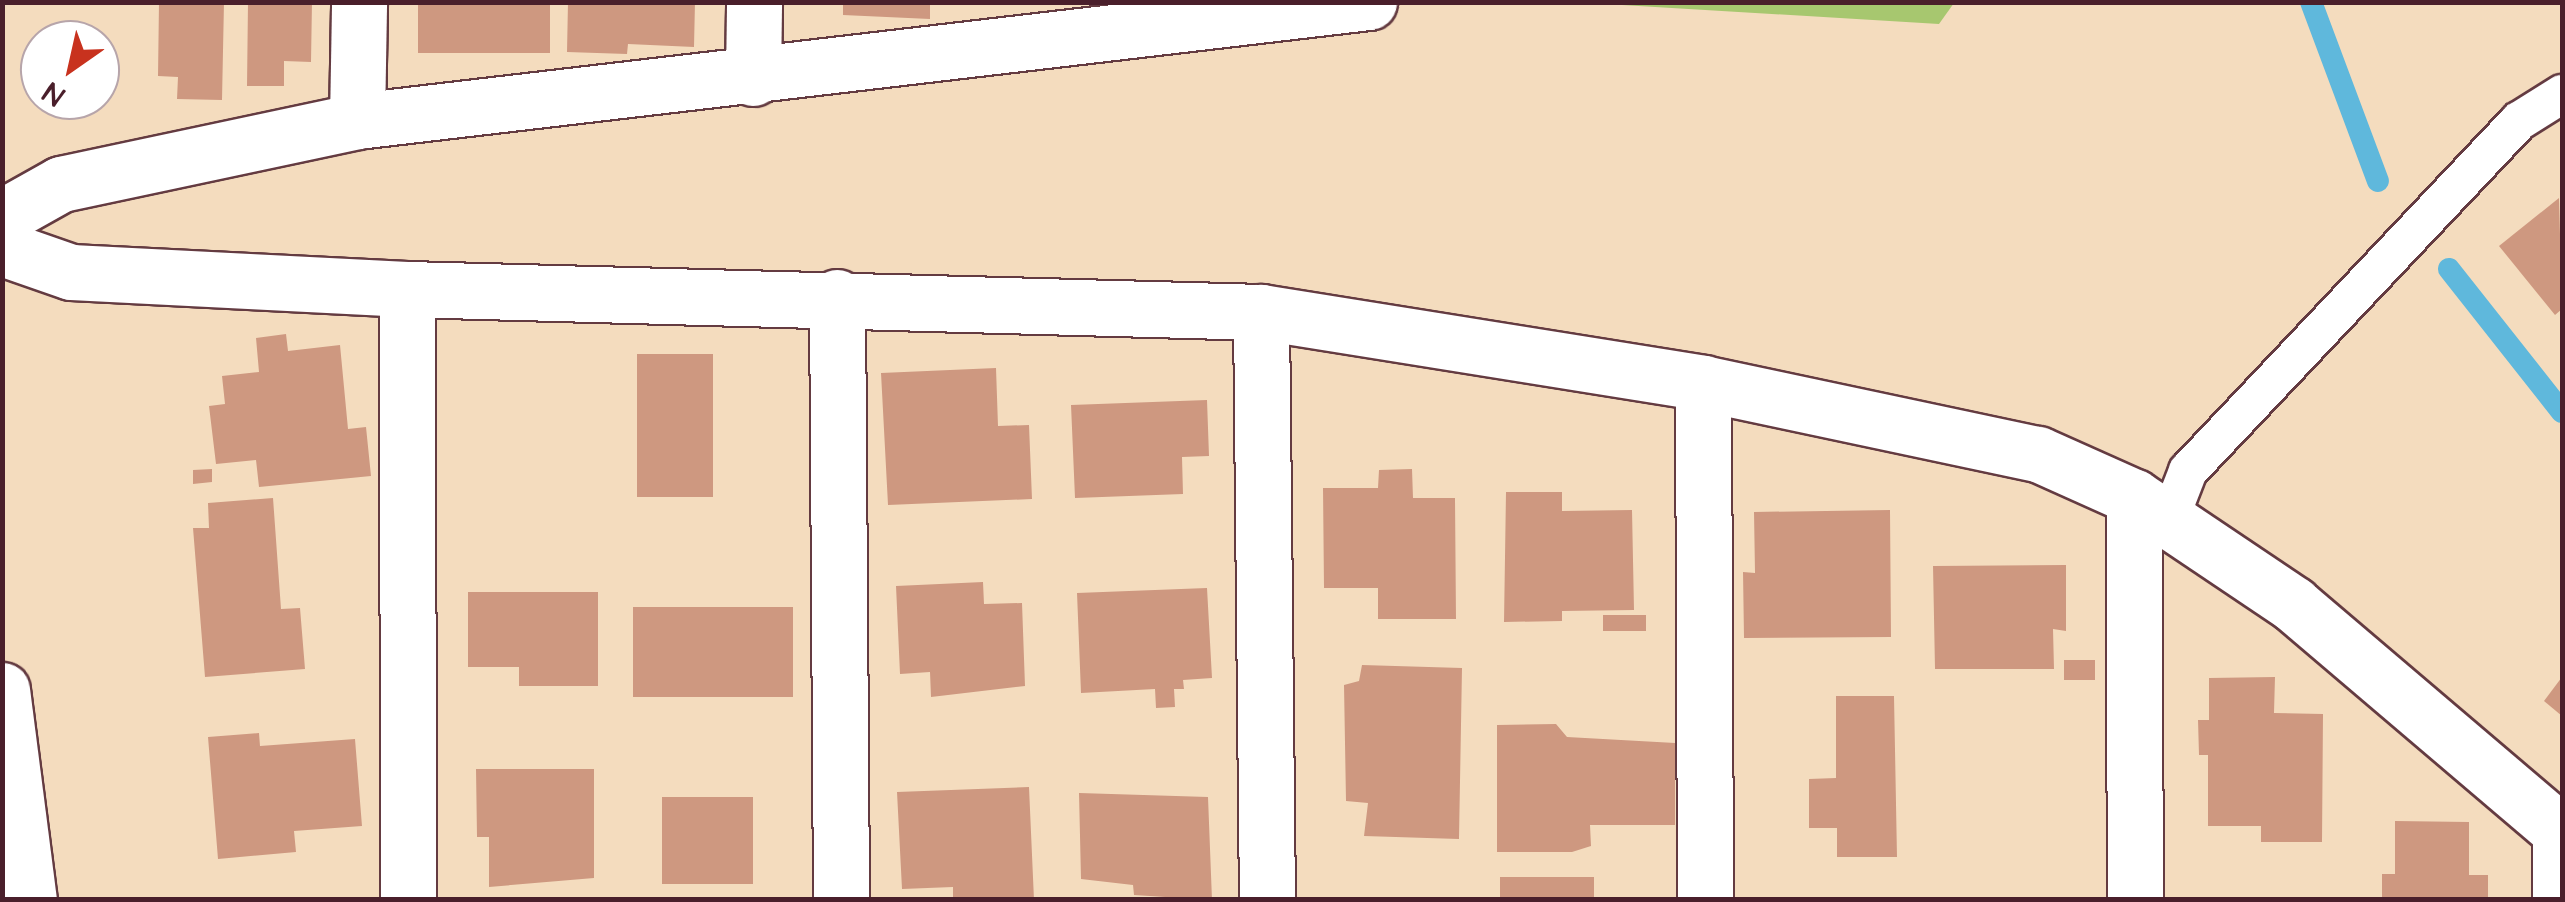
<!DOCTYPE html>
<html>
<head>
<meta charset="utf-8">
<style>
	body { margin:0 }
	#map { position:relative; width:2565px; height:902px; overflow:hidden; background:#f4dcbe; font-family:"Architects Daughter",sans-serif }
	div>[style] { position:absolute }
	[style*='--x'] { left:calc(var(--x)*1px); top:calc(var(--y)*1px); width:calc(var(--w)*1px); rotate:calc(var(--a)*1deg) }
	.green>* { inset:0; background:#a7c76f }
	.stream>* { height:22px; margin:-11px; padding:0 11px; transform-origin:11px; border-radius:11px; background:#5fb8dc }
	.building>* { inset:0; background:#ce9880; transform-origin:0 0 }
	.roads { filter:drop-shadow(2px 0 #643b41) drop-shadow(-2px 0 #643b41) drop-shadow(0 2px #643b41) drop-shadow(0 -2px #643b41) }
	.lane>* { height:38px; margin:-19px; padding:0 19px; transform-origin:19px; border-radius:19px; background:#fff }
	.street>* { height:55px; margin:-27.5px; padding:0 27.5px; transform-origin:27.5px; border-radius:27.5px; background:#fff }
	.secondary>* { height:55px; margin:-27.5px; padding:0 27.5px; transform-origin:27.5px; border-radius:27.5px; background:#fff }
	span { translate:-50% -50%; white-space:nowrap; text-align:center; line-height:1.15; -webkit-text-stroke:10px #fff; paint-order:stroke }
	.frame { position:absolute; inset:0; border:5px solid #4a1f2b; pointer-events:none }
	.north { position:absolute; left:20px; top:20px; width:100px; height:100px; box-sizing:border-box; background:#fff; border:2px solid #b7a5aa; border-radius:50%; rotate:214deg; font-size:28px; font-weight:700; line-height:40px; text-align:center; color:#4a1f2b }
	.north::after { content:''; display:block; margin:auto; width:35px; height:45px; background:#c8321e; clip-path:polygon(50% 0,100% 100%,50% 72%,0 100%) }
</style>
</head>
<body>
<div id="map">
	<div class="green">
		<div style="clip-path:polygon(1572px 2px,1954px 2px,1954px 3px,1939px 24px)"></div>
	</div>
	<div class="stream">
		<div style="--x:2311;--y:2;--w:191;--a:69.5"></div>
		<div style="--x:2449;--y:269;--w:182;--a:51.7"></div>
	</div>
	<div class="building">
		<div style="clip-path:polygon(159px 2px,224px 2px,222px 100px,177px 99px,178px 77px,158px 76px)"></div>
		<div style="clip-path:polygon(248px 2px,312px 2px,311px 62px,284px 61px,284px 86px,247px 86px)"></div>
		<div style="left:418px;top:2px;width:132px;height:51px"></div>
		<div style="clip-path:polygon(568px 2px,695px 2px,694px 47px,628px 44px,627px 54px,567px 52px)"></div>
		<div style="clip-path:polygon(843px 2px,930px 2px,930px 19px,843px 15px)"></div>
		<div style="clip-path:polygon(2559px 198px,2562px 309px,2555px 315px,2499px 246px)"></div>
		<div style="clip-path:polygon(286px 334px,288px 351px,340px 345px,348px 429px,366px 427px,371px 476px,259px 487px,256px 460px,216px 464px,209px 406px,225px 404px,222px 376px,259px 372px,256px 338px)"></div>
		<div style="left:637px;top:354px;width:76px;height:143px"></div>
		<div style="clip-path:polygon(996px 368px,998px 426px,1029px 425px,1032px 499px,888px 505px,881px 373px)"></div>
		<div style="clip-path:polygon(1207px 400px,1209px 456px,1182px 457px,1183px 494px,1075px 498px,1071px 405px)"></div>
		<div style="clip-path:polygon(212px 469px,212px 482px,193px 484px,193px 470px)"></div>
		<div style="clip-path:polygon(1412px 469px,1413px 498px,1455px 498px,1456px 619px,1378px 619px,1378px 588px,1324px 588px,1323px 488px,1378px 488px,1379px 470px)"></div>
		<div style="clip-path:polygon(1506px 492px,1562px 492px,1562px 511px,1632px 510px,1634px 610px,1562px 611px,1562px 621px,1504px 622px)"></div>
		<div style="clip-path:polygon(273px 498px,281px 609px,300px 608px,305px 669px,205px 677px,193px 528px,209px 528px,208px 503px)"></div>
		<div style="clip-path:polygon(1890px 510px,1891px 637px,1744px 638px,1743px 572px,1755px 573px,1754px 512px)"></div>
		<div style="clip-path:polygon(2066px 565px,2066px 631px,2053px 629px,2054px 669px,1935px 669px,1933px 566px)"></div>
		<div style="clip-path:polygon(983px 582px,984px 604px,1022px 603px,1025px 686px,931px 697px,930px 672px,900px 674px,896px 586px)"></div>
		<div style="clip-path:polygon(1207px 588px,1212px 678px,1183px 680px,1184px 689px,1174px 689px,1175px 707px,1156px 708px,1155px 689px,1081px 693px,1077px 593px)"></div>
		<div style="clip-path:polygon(468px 592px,598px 592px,598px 686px,519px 686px,519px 667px,468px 667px)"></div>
		<div style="left:793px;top:607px;width:90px;height:160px;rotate:90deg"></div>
		<div style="left:1603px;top:615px;width:43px;height:16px"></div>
		<div style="left:2064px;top:660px;width:31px;height:20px"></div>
		<div style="clip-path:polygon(1362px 665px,1462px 668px,1459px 839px,1364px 836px,1368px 803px,1346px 801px,1344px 685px,1359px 681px)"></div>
		<div style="clip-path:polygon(2275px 677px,2274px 713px,2323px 714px,2322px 842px,2261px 842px,2261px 826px,2208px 826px,2208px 755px,2199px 755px,2198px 720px,2209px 720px,2209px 678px)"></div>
		<div style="clip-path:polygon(2562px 677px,2562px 716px,2544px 701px)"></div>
		<div style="clip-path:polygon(1836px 696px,1894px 696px,1897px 857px,1837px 857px,1837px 828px,1809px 828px,1809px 779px,1836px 778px)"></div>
		<div style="clip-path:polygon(1556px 724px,1567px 737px,1675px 743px,1675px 825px,1590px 825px,1591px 846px,1572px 852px,1497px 852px,1497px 725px)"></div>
		<div style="clip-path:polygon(259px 733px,260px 746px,355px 739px,362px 826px,294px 831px,296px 852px,218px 859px,208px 737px)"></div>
		<div style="clip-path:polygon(476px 769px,594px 769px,594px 878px,489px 887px,489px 837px,477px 837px)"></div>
		<div style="clip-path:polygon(1029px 787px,1034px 900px,953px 900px,953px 887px,902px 889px,897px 792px)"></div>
		<div style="clip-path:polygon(1079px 793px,1208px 797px,1212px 900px,1134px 895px,1133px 885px,1081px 879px)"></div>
		<div style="left:662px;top:797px;width:91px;height:87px"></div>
		<div style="clip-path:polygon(2395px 821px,2469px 822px,2469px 875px,2488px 875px,2488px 900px,2382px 900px,2382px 874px,2395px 874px)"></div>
		<div style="left:1500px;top:877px;width:94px;height:23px"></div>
	</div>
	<div class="roads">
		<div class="lane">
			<div style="--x:2169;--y:520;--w:53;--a:-68.8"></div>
			<div style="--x:2188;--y:471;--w:482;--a:-46.6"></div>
			<div style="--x:2519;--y:121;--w:51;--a:-32.1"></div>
		</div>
		<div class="street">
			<div style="--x:753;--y:78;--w:76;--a:-89.2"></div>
			<div style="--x:357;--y:121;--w:119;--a:-89"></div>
			<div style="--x:2;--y:217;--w:68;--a:-29.2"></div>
			<div style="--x:61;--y:184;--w:303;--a:-12"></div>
			<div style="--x:357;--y:121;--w:1019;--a:-6.71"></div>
			<div style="--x:2;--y:248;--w:73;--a:19.2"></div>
			<div style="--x:71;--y:272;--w:336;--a:2.9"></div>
			<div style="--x:407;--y:289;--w:854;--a:1.54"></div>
			<div style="--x:1261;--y:312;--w:448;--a:9.1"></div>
			<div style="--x:1703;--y:383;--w:342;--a:12"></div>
			<div style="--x:2038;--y:454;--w:105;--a:24.1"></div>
			<div style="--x:2134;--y:497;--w:192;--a:33.9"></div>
			<div style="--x:2293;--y:604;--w:353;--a:40.4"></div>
			<div style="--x:407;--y:289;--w:611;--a:89.91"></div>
			<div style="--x:837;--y:297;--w:603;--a:89.62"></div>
			<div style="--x:1261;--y:312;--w:588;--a:89.42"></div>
			<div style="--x:1703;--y:383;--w:517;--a:89.78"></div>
			<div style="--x:2134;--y:497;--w:403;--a:89.9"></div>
			<div style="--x:2560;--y:831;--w:69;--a:90"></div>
		</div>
		<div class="secondary">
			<div style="--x:2;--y:690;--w:212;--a:82.7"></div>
		</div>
	</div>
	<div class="frame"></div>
	<div class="north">N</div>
</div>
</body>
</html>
